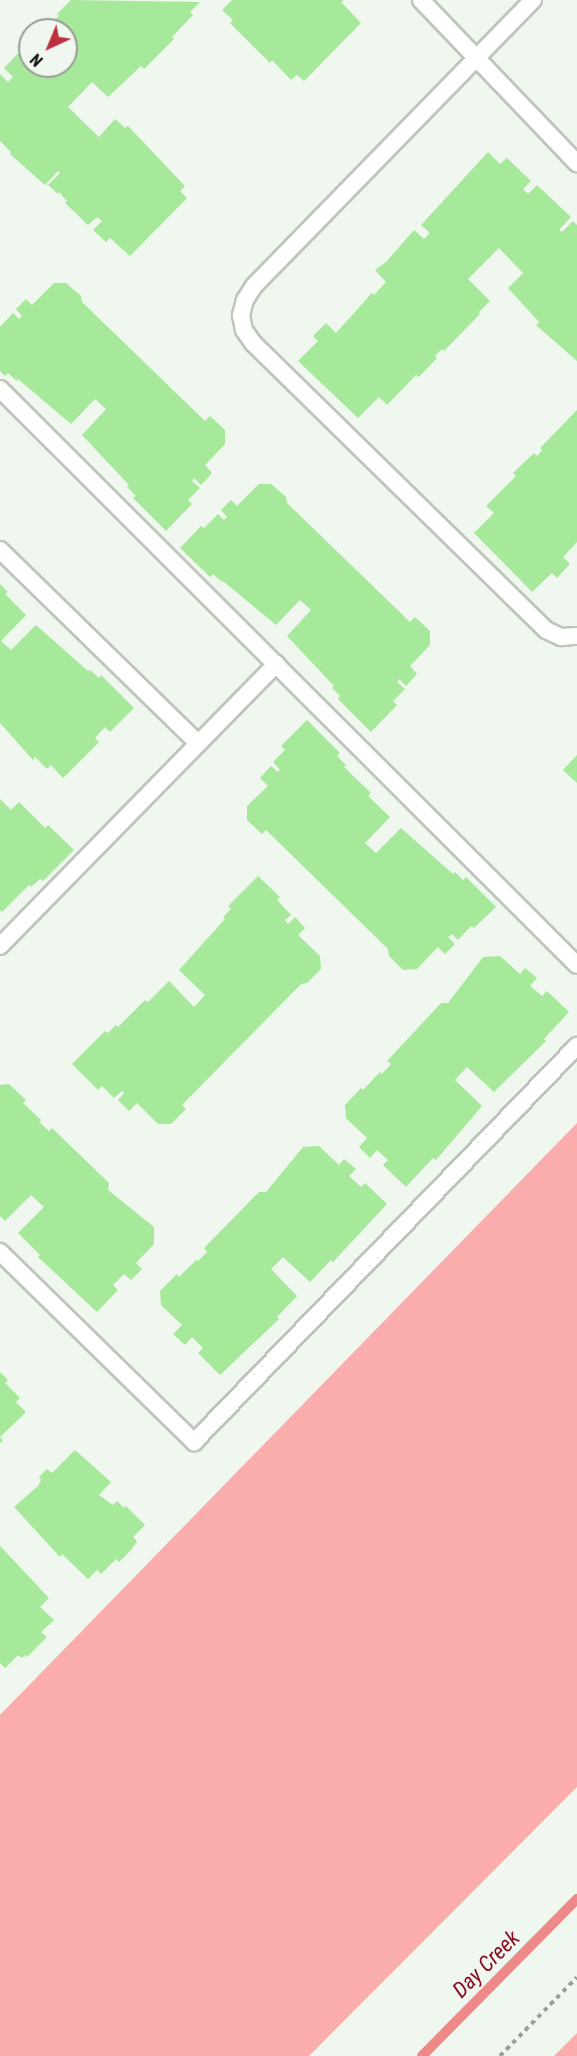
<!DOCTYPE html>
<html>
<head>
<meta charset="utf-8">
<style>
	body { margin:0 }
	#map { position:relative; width:577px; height:2056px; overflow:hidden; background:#eff7ee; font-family:"Roboto Condensed",sans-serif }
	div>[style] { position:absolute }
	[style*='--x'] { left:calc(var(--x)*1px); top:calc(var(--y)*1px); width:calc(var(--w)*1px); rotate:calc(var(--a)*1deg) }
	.green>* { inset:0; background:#faadac }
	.stream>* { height:10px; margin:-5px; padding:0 5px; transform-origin:5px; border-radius:5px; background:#ee898a }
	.building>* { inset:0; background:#a7e99b }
	.path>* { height:4px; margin-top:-2px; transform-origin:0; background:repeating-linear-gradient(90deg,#9aa099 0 4.5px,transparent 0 9px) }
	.roads { filter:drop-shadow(2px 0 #bec5bc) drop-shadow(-2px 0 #bec5bc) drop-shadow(0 2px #bec5bc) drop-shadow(0 -2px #bec5bc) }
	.service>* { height:16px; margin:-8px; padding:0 8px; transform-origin:8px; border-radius:8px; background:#fff }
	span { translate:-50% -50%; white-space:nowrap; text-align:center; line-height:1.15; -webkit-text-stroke:4.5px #eff7ee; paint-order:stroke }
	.water-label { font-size:22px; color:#890e24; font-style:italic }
	.north { position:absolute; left:18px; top:18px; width:60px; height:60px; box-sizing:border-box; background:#eff7ee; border:2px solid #969b95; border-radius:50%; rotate:224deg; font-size:16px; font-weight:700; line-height:24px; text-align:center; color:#10120f }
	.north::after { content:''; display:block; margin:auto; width:21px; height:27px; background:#bf2f3f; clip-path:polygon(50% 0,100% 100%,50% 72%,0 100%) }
</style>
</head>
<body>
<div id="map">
	<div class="green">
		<div style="clip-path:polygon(577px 1123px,577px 1787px,309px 2056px,0 2056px,0 1715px)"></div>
		<div style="clip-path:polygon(577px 2033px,577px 2056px,554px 2056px)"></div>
	</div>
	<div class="stream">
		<div style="--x:422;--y:2056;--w:221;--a:-45.4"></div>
	</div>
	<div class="building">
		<div style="clip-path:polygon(71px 0,200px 2px,190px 12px,193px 15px,172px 37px,174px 39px,144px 69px,141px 66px,108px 97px,92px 82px,68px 107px,99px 137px,115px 119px,125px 128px,128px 126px,185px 186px,180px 191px,187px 198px,130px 256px,110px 238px,106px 242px,93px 230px,102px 221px,97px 217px,88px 225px,65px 203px,67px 201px,59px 192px,58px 194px,48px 185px,60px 173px,58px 171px,45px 185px,10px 154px,11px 152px,0 141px,0 74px,8px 82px,13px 77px,4px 68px,30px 41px,30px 66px,66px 66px,66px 30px,42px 30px,59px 16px,57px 14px)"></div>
		<div style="clip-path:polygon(232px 0,344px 0,341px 2px,361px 23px,304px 81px,297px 75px,291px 80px,272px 60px,270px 63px,230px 23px,233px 20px,222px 10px)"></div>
		<div style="clip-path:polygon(488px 152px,500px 164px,507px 158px,531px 181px,523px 189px,528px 194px,537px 185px,571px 217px,559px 230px,562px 232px,573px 221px,577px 225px,577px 361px,536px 325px,539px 322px,508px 288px,523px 273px,499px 248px,468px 279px,490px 301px,479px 312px,480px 314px,444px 351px,442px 349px,435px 356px,437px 358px,419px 377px,416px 375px,387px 405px,379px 397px,358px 418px,298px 361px,318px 341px,313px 336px,326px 323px,336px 333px,372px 293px,374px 295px,386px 282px,375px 270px,386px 262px,414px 230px,424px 239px,430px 233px,421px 225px)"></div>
		<div style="clip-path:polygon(54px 283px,66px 283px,81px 296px,82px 302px,205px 421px,210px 416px,225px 430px,225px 444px,205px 465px,212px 473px,201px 485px,194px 478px,192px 481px,200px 488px,188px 500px,192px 504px,166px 531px,133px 498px,136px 496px,127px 487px,129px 485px,82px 435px,106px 409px,95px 399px,71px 424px,18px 379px,17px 381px,8px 373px,5px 376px,0 371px,0 327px,13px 313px,19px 319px,22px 316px,16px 309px,26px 299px,32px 305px)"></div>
		<div style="clip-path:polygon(577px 410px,577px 542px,563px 557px,570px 564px,557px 578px,552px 573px,532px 592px,474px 533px,494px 513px,486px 506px,516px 476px,513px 473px,534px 453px,537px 456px,542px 450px,540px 448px)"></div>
		<div style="clip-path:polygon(259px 484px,271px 484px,286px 497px,287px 503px,410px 622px,415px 617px,430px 631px,430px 645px,410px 666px,417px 674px,406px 686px,399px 679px,397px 682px,405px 689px,393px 701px,397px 705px,371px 732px,338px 699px,340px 696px,332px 688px,334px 686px,287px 636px,311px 610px,300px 600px,276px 625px,223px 581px,222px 582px,213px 574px,210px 577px,180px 548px,201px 526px,204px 528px,218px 514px,224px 520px,227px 517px,221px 510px,231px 500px,237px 506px)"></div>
		<div style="clip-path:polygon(0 584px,8px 592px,5px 594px,26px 615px,1px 641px,11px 650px,36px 625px,88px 671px,90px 670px,99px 678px,101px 675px,134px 708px,110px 732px,105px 727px,95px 738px,99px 742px,63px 778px,51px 765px,47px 769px,35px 757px,33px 760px,0 723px)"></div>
		<div style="clip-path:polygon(307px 720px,340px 753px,337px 756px,346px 765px,344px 767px,371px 793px,368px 796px,390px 817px,365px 843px,376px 853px,401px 828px,453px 874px,455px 872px,463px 880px,466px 877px,496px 907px,474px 928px,471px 926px,458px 940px,452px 934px,448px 937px,455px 944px,445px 954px,438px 947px,417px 969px,403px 970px,389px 956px,388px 949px,266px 830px,262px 834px,247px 820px,247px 806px,268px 786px,260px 778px,271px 766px,278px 772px,280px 770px,273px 762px,285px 750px,281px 746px)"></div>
		<div style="clip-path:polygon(577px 755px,577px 783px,563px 770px)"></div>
		<div style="clip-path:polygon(0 799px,11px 810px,19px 802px,45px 828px,48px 825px,74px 850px,43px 881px,40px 879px,31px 887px,29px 885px,2px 912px,0 910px)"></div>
		<div style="clip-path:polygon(258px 876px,280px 897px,277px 900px,291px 915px,285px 920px,288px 924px,295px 917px,305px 928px,298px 935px,320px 956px,321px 969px,307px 983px,301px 984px,182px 1105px,186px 1109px,171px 1124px,158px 1124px,137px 1103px,129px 1111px,118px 1100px,124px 1093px,122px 1091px,114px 1098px,102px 1086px,98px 1090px,72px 1064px,105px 1031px,108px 1033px,116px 1025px,118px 1027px,145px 1000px,148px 1002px,169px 981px,194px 1007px,205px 995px,179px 970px,225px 919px,223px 917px,231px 909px,228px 906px)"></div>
		<div style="clip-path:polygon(500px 956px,520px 974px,525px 968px,537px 978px,530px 986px,542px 996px,547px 991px,569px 1012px,544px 1039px,546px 1041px,494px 1092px,467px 1067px,455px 1080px,482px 1106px,436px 1160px,433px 1158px,406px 1187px,383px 1165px,388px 1160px,377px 1150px,370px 1158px,359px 1147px,367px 1138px,346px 1118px,345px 1105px,361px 1088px,363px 1090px,380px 1072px,382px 1074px,391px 1064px,387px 1061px,441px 1003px,448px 1003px,483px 957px)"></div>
		<div style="clip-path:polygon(9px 1084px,26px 1100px,23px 1103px,41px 1120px,39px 1122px,49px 1131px,52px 1128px,109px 1183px,108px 1190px,154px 1227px,154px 1244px,136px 1263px,142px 1269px,131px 1280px,124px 1274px,113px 1285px,118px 1290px,97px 1312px,38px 1257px,40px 1255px,18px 1233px,44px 1207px,31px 1195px,5px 1221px,0 1216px,0 1085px)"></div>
		<div style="clip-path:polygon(319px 1146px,339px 1165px,344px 1159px,356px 1169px,349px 1176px,361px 1187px,365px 1183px,387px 1204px,333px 1262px,331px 1260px,310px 1282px,283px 1257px,271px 1269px,297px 1296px,277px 1317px,279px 1319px,220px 1375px,198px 1353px,203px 1348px,192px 1337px,185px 1345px,173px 1334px,182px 1325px,161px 1305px,160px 1291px,177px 1274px,179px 1277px,196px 1260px,198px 1261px,207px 1252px,204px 1248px,259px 1192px,266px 1192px,303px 1147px)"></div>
		<div style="clip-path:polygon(0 1372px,8px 1380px,5px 1383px,20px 1398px,16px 1402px,26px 1412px,0 1437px,3px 1440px,0 1443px)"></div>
		<div style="clip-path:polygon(75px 1450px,111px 1482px,99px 1495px,113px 1505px,117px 1501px,124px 1508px,126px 1506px,145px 1525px,133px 1537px,137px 1541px,132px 1549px,119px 1562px,116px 1559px,101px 1574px,97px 1570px,88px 1579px,62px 1554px,60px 1557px,14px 1507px,38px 1486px,41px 1480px,39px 1477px,47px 1469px,52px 1473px)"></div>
		<div style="clip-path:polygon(0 1546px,49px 1598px,40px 1607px,54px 1620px,41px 1632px,47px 1637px,27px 1657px,25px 1655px,22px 1658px,18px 1655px,5px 1668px,0 1663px)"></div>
	</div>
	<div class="path">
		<div style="--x:500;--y:2056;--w:110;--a:-45.7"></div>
	</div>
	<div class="roads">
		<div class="service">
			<div style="--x:421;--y:0;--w:226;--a:46.3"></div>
			<div style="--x:533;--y:0;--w:400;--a:134.3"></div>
			<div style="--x:254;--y:286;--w:17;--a:123"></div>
			<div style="--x:245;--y:300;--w:16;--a:105"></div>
			<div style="--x:241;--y:315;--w:15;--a:79"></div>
			<div style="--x:244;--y:330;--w:16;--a:55"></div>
			<div style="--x:253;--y:343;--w:410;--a:44.4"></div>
			<div style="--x:546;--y:630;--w:17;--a:25"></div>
			<div style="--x:561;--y:637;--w:16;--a:-4"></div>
			<div style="--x:0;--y:389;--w:815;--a:44.95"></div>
			<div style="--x:0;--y:550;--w:277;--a:44.3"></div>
			<div style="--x:0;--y:946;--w:395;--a:-45.6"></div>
			<div style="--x:0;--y:1252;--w:272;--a:44.4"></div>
			<div style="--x:194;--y:1442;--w:551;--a:-45.96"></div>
		</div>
	</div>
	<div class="water-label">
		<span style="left:486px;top:1964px;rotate:-45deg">Day Creek</span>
	</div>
	<div class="north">N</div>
</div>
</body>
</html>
